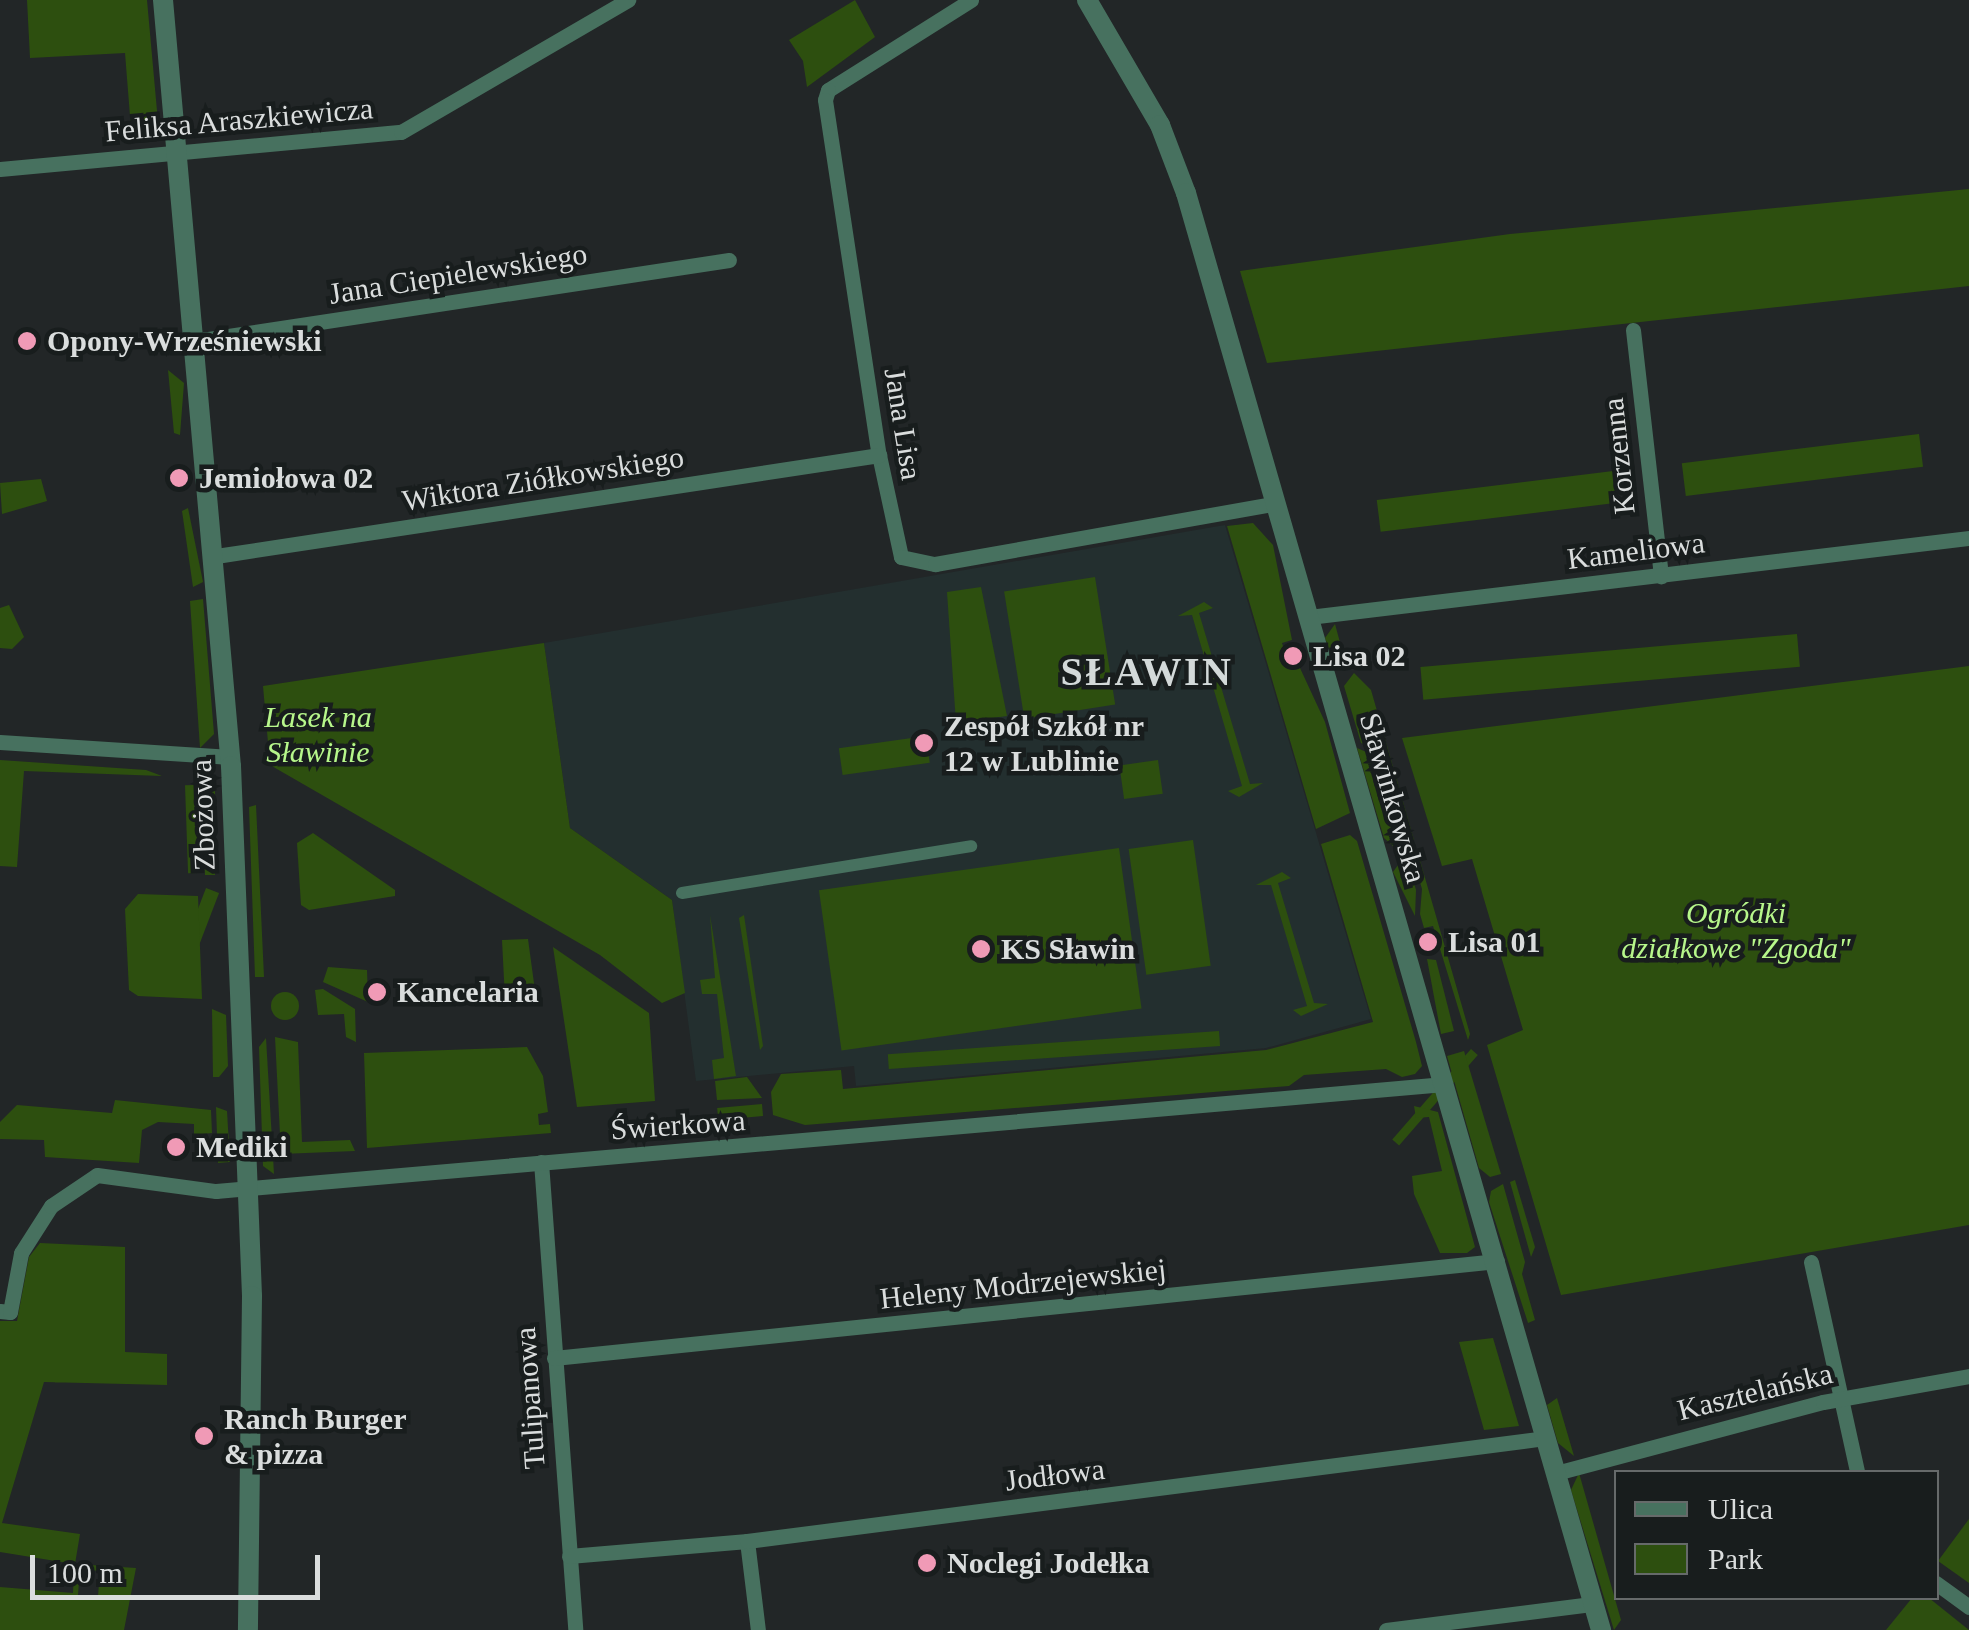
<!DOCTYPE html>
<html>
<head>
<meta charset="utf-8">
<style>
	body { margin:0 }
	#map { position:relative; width:1969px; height:1630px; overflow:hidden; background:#222627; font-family:"Times New Roman",serif }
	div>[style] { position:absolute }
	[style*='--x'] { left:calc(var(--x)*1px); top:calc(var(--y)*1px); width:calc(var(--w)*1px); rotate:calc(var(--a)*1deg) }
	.built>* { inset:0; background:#232f2f }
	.green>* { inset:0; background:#2d4f0f; transform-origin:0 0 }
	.round { border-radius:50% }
	.pedestrian>* { height:12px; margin:-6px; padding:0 6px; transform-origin:6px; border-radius:6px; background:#47715f }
	.minor>* { height:15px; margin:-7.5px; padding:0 7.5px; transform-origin:7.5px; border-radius:7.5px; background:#47715f }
	.tertiary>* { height:20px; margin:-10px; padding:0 10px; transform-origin:10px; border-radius:10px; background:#47715f }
	.dots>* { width:28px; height:28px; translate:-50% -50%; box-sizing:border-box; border:5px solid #181d1d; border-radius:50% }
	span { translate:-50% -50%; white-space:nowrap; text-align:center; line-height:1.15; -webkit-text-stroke:9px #181d1d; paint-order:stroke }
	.street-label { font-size:30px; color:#dadddd }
	.poi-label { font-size:30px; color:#dadddd; font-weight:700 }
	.left { translate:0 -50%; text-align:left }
	.park-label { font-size:30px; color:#b7f78b; font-style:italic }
	.district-label { font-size:40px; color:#d3d9d9; font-weight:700; letter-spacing:2.5px }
	.legend { position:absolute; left:1614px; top:1470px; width:325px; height:130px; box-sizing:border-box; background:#181d1d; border:2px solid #666a6a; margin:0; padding:12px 18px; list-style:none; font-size:30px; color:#dadddd }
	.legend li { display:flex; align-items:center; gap:20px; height:50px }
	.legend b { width:50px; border:2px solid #666a6a }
	.scale { position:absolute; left:30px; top:1555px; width:290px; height:45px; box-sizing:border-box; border:5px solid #dadddd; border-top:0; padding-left:12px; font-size:30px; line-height:35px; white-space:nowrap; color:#dadddd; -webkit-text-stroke:8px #181d1d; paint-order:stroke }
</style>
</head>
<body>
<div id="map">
	<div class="built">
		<div style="clip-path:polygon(1225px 525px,1371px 1019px,1266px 1048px,856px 1086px,854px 1066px,696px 1081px,672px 900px,570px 828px,544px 643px)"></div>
	</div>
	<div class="green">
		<div style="clip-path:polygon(27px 0,147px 0,159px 133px,154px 139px,132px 141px,125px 53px,30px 58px)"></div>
		<div style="clip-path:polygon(855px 0,875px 37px,807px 87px,803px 61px,789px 40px)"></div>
		<div style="clip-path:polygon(1969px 189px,1969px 286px,1267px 363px,1240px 271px,1510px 234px)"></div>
		<div style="clip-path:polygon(168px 370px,184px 383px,180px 435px,174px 433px)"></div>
		<div style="left:1919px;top:434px;width:33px;height:239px;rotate:83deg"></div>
		<div style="left:1613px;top:471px;width:32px;height:238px;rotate:83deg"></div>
		<div style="clip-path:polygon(41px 479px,47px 501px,2px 514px,0 483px)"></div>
		<div style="clip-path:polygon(188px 508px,203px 582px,193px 587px,182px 511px)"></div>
		<div style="clip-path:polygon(1253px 523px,1273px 545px,1292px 640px,1282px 643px,1291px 670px,1300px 668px,1325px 722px,1350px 813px,1316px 829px,1227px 526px)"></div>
		<div style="left:1095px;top:577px;width:129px;height:92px;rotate:81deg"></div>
		<div style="clip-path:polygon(981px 587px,1007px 716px,956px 723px,947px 592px)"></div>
		<div style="clip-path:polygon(203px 599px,214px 734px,200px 748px,190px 601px)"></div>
		<div style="clip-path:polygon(1204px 602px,1213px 608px,1199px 613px,1250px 784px,1263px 783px,1239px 797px,1228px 791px,1242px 786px,1192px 615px,1178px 616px)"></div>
		<div style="clip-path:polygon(9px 605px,24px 637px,12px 649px,0 648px,0 608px)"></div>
		<div style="clip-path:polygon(1335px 624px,1345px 661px,1337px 669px,1325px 638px)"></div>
		<div style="left:1797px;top:634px;width:33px;height:378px;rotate:85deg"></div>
		<div style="clip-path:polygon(544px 643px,570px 828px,672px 900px,685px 993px,662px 1003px,600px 955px,270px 765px,263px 686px)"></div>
		<div style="clip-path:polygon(1969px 666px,1969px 1225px,1561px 1295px,1487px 1045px,1523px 1030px,1472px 859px,1442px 866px,1402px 738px)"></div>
		<div style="clip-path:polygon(1354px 673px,1371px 690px,1414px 840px,1408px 841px,1382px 753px,1361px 743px,1344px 686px)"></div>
		<div style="left:926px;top:736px;width:27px;height:88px;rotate:82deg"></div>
		<div style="clip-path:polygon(1357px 748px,1378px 757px,1403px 843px,1393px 846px,1384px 838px)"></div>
		<div style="clip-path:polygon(0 760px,146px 770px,162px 776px,24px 771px,17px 867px,0 866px)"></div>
		<div style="left:1158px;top:760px;width:34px;height:39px;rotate:82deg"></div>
		<div style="clip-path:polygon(201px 767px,215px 778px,215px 875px,205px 875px)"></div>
		<div style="left:195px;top:785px;width:88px;height:10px;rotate:88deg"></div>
		<div style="clip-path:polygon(256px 805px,264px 977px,255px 977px,249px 807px)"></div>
		<div style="clip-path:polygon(313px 833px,395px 890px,395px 896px,309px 910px,301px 905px,297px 843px)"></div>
		<div style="clip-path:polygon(1350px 835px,1357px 841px,1416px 1042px,1422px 1066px,1415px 1074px,1402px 1077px,1386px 1069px,1304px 1075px,1289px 1086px,805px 1125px,773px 1115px,771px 1092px,781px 1074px,841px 1070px,843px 1089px,1266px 1050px,1373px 1022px,1321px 844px)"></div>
		<div style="left:1193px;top:840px;width:127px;height:65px;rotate:82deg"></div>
		<div style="left:1119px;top:848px;width:162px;height:303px;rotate:82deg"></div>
		<div style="clip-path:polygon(1417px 850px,1470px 1034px,1468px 1040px,1433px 926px,1424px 928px,1420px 914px,1422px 889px,1411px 852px)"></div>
		<div style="clip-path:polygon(1406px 854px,1416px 890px,1415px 916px,1393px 872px)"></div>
		<div style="clip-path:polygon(1282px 872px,1291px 878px,1278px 883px,1314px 1003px,1328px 1004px,1301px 1016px,1293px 1010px,1307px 1006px,1271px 885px,1256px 885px)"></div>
		<div style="left:206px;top:888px;width:14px;height:88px;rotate:21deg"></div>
		<div style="clip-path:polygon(138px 894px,198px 896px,202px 999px,138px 996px,129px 990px,125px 909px)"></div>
		<div style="clip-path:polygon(710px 915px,736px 1076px,714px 1079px,712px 1060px,724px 1058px,717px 994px,702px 994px,700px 980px,715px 978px)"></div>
		<div style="clip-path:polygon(744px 915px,763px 1046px,760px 1050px,739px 918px)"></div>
		<div style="clip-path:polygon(528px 939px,536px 998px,505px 999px,502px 940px)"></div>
		<div style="clip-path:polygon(553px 947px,649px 1013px,655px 1101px,577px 1107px)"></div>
		<div style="clip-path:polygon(1427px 959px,1436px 960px,1454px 1031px,1441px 1034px)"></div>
		<div style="clip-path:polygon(328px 967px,367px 970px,368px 1002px,323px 982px)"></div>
		<div style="clip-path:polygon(323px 989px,355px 1009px,356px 1042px,346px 1037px,344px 1014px,318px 1015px,315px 990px)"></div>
		<div class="round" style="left:271px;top:992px;width:28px;height:28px"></div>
		<div style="clip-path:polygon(212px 1009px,226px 1015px,228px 1066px,219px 1077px,213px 1077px)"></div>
		<div style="left:1219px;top:1031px;width:15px;height:332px;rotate:86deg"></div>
		<div style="clip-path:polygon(275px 1037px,298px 1042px,302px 1142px,350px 1140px,355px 1151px,281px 1154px)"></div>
		<div style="clip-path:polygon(266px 1038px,274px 1174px,263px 1166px,259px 1047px)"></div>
		<div style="clip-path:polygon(527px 1047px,543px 1076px,548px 1112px,538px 1114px,539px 1125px,550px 1124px,551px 1133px,367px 1148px,364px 1053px)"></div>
		<div style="left:1471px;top:1049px;width:9px;height:120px;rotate:41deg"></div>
		<div style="clip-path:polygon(1464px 1051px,1501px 1174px,1490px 1177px,1479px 1168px,1447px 1056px)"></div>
		<div style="clip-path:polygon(747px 1077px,762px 1098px,717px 1100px,715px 1081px)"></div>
		<div style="clip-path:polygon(115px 1100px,211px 1110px,212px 1133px,194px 1135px,194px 1124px,158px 1122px,142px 1130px,139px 1163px,45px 1157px,44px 1140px,0 1139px,0 1122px,17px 1105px,112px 1113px)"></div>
		<div style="left:762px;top:1104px;width:12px;height:45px;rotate:85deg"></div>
		<div style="clip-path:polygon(1414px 1106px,1438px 1112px,1475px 1247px,1467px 1253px,1440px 1253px,1414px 1194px,1412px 1176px,1442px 1171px,1429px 1117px,1416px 1118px)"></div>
		<div style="clip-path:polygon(216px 1107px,227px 1111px,230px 1162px,218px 1163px)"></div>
		<div style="clip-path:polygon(1515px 1180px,1535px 1247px,1531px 1257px,1510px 1182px)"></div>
		<div style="clip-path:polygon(1503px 1184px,1525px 1262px,1522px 1274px,1535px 1320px,1528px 1323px,1489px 1202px,1491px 1191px)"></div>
		<div style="clip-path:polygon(evenodd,40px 1243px,125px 1247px,125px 1352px,167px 1354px,167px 1385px,44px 1382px,2px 1523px,80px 1534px,75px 1564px,136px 1568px,124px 1630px,0 1630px,0 1587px,73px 1593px,74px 1564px,0 1552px,0 1321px,17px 1321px,29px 1257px,40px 1243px,80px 1569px,100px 1571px,98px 1596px,78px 1595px,80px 1569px)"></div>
		<div style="clip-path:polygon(1493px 1338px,1519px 1426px,1484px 1430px,1459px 1342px)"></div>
		<div style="clip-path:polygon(1557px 1398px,1574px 1456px,1558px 1443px,1547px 1405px)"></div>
		<div style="clip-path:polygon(1579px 1473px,1621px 1620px,1614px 1630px,1571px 1490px)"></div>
		<div style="clip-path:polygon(1969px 1519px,1969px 1583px,1938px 1561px)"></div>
		<div style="clip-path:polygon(1912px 1598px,1929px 1598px,1969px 1630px,1886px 1630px)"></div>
	</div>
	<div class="pedestrian">
		<div style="--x:682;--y:893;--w:293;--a:-9.2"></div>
	</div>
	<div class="minor">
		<div style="--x:971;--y:0;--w:169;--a:147.8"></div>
		<div style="--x:828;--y:90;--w:10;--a:107"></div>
		<div style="--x:825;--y:100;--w:359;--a:81.4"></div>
		<div style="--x:879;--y:455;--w:104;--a:77.8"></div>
		<div style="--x:901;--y:557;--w:35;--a:12"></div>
		<div style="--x:935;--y:564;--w:346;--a:-10.1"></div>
		<div style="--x:0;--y:169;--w:403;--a:-5.3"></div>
		<div style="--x:401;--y:132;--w:263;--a:-30.2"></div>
		<div style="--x:1633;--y:330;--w:248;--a:83.5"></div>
		<div style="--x:195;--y:341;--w:540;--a:-8.63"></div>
		<div style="--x:216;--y:556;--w:671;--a:-8.66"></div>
		<div style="--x:1309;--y:617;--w:665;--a:-6.83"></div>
		<div style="--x:0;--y:742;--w:231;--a:3.7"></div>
		<div style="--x:541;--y:1162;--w:469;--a:85.8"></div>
		<div style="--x:1811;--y:1262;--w:215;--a:77.6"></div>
		<div style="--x:0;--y:1311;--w:10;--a:6"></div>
		<div style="--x:10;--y:1312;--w:60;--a:-79.4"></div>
		<div style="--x:21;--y:1253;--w:56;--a:-57.4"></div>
		<div style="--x:51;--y:1206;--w:55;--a:-34"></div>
		<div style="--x:97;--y:1175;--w:120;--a:7.7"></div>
		<div style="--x:216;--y:1191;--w:1233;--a:-4.98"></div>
		<div style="--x:554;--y:1358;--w:948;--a:-5.87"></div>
		<div style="--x:1556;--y:1473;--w:276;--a:-14.9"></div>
		<div style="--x:1823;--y:1402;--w:148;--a:-10.1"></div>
		<div style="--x:747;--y:1541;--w:90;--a:83"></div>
		<div style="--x:569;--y:1556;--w:179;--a:-4.8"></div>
		<div style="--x:747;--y:1541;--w:806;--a:-7.35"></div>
		<div style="--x:1936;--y:1583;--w:41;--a:36"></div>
		<div style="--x:1386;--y:1630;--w:209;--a:-7.2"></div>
	</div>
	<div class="tertiary">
		<div style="--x:163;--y:0;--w:769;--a:84.93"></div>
		<div style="--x:231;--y:766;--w:530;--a:87.73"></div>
		<div style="--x:252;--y:1296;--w:334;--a:90.7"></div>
		<div style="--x:1087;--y:0;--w:145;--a:59.7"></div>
		<div style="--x:1160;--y:125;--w:73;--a:69.1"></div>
		<div style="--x:1186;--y:193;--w:1496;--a:73.89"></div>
	</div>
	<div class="dots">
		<div style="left:27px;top:341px;background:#f09ab6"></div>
		<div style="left:179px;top:478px;background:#f09ab6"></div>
		<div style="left:1293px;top:656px;background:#f09ab6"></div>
		<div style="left:924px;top:743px;background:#f09ab6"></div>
		<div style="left:1428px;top:942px;background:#f09ab6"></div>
		<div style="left:981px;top:949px;background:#f09ab6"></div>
		<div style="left:377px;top:992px;background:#f09ab6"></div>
		<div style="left:176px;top:1147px;background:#f09ab6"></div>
		<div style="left:204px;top:1436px;background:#f09ab6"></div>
		<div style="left:927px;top:1563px;background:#f09ab6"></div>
	</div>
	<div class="street-label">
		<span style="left:239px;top:120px;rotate:-5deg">Feliksa Araszkiewicza</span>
		<span style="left:458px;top:274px;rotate:-9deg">Jana Ciepielewskiego</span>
		<span style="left:903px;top:424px;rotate:81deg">Jana Lisa</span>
		<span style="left:1619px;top:456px;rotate:-96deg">Korzenna</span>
		<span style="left:543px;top:479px;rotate:-9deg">Wiktora Ziółkowskiego</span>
		<span style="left:1636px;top:551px;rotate:-7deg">Kameliowa</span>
		<span style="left:1393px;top:798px;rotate:74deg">Sławinkowska</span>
		<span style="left:203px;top:815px;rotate:-92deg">Zbożowa</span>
		<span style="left:678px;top:1125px;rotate:-4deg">Świerkowa</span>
		<span style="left:1023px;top:1284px;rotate:-6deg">Heleny Modrzejewskiej</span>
		<span style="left:1755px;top:1392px;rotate:-14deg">Kasztelańska</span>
		<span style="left:530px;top:1398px;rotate:-94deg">Tulipanowa</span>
		<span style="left:1055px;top:1475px;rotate:-7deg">Jodłowa</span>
	</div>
	<div class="poi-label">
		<span class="left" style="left:47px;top:341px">Opony-Wrześniewski</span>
		<span class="left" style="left:199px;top:478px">Jemiołowa 02</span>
		<span class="left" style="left:1313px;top:656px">Lisa 02</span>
		<span class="left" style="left:944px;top:743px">Zespół Szkół nr<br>12 w Lublinie</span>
		<span class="left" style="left:1448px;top:942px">Lisa 01</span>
		<span class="left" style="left:1001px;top:949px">KS Sławin</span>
		<span class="left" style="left:397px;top:992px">Kancelaria</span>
		<span class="left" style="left:196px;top:1147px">Mediki</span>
		<span class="left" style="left:224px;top:1436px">Ranch Burger<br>&amp; pizza</span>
		<span class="left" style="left:947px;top:1563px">Noclegi Jodełka</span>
	</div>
	<div class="park-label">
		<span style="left:318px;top:734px">Lasek na<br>Sławinie</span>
		<span style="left:1736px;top:930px">Ogródki<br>działkowe "Zgoda"</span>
	</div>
	<div class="district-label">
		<span style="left:1147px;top:672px">SŁAWIN</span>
	</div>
	<ul class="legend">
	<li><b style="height:12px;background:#47715f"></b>Ulica</li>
	<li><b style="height:28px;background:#2d4f0f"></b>Park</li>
	</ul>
	<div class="scale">100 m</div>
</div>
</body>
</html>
